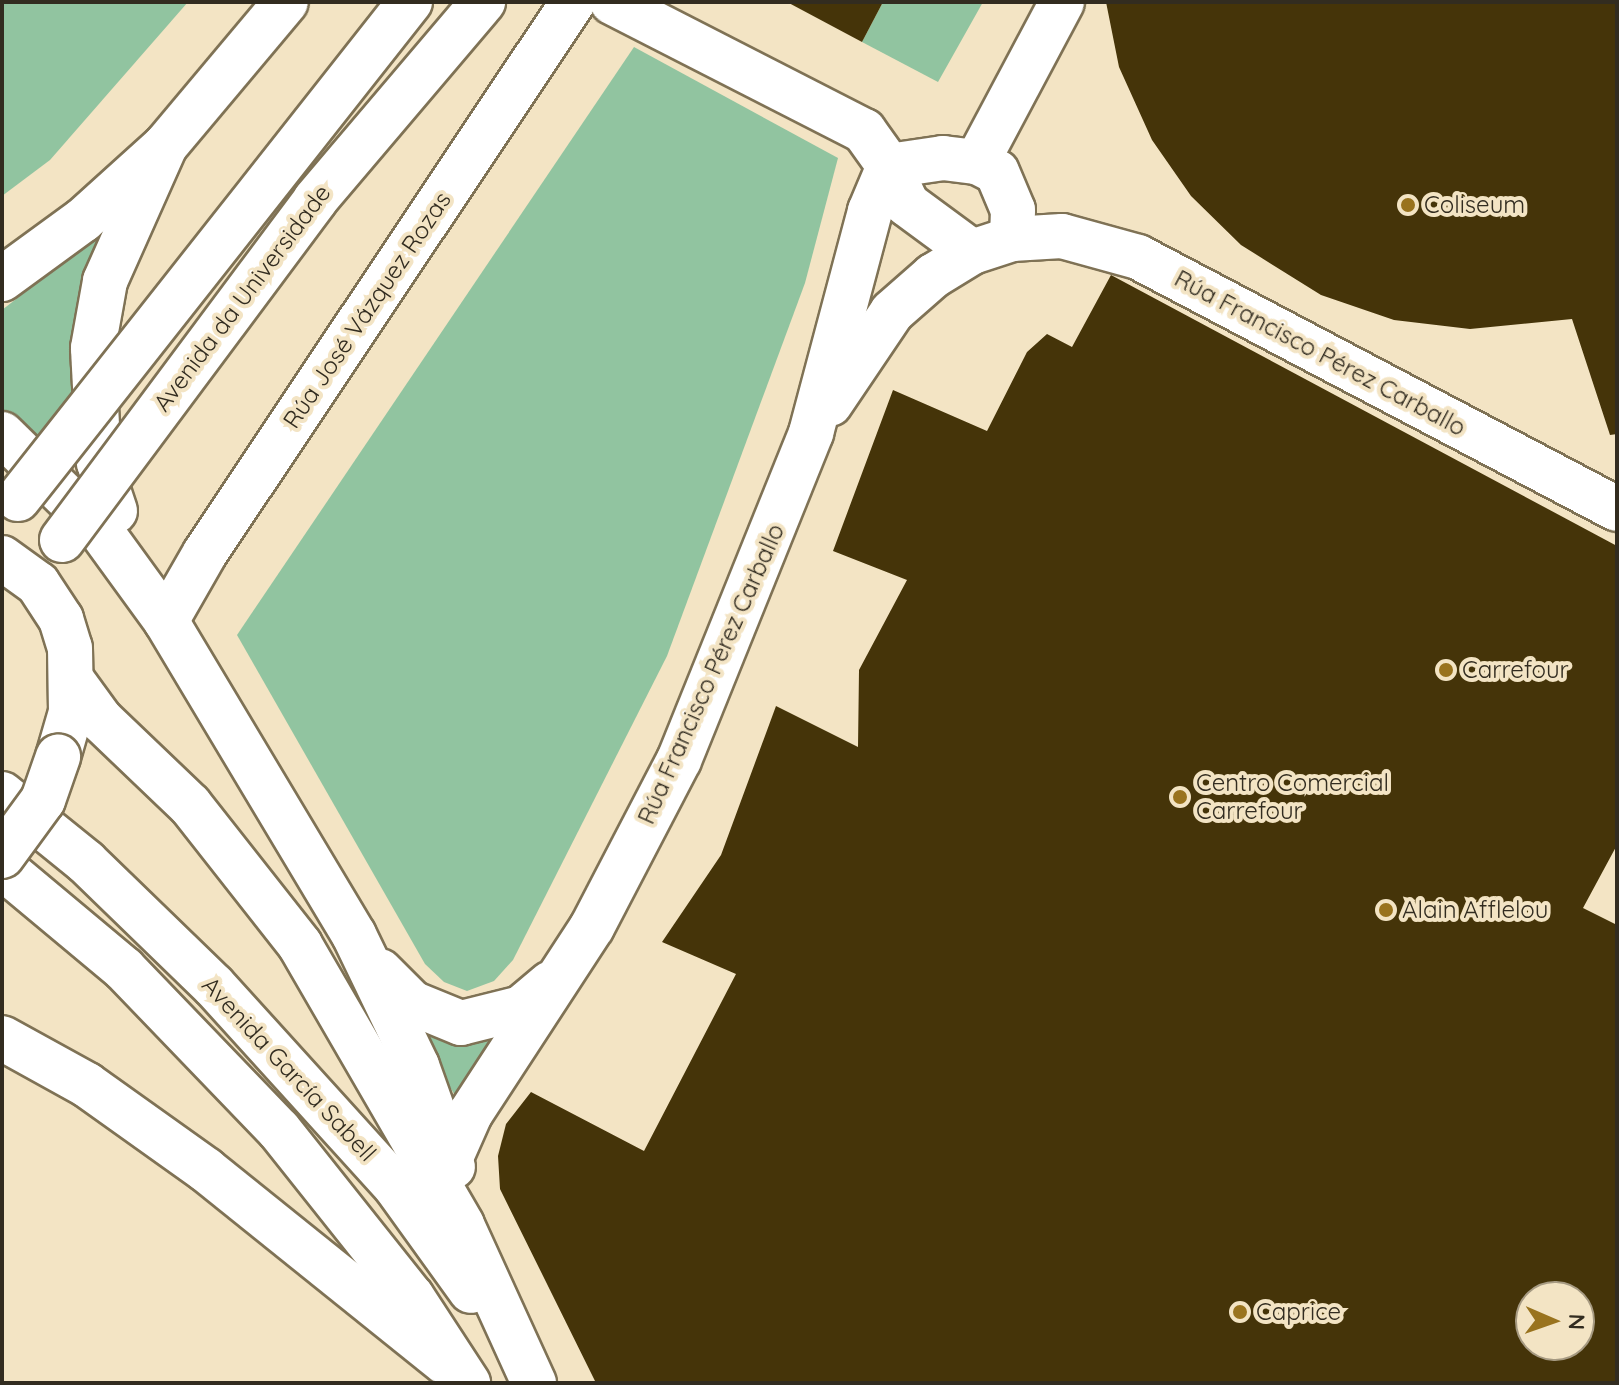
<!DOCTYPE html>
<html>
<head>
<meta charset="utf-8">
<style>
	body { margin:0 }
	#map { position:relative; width:1619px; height:1385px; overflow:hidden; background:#f3e4c4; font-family:Quicksand,sans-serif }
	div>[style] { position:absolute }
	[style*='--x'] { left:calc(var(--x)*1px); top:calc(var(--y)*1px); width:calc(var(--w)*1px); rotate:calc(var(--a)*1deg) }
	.green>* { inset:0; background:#91c4a0 }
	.building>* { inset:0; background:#453409 }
	.roads { filter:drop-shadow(2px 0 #7f7255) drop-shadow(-2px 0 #7f7255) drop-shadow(0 2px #7f7255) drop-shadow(0 -2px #7f7255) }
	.minor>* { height:44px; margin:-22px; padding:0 22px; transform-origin:22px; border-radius:22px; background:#fff }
	.major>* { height:44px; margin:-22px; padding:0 22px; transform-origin:22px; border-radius:22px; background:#fff }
	.bridges { filter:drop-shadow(2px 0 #7f7255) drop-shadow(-2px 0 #7f7255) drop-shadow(0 2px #7f7255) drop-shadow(0 -2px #7f7255) }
	.minor-bridge>* { height:44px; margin:-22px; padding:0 22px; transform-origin:22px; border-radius:22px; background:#fff }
	.dots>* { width:22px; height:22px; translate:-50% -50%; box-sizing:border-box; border:4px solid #f3e4c4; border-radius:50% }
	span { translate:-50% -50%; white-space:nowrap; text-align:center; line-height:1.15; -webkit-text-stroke:8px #f3e4c4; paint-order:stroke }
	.poi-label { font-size:24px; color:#322c20 }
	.left { translate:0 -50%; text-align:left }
	.street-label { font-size:24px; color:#322c20 }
	.frame { position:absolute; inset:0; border:4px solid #322c20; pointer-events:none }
	.north { position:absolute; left:1515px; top:1281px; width:80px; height:80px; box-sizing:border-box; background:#f3e4c4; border:2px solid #a69a82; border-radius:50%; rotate:92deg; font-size:22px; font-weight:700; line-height:32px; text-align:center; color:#322c20 }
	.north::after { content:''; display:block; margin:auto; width:28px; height:36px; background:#99731e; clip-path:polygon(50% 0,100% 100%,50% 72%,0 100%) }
</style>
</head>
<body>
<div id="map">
	<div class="green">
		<div style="clip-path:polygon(2px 2px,188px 2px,50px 160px,2px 196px)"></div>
		<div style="clip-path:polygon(883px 2px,983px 2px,938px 82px,862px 42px)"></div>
		<div style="clip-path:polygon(634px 47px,838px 158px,805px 283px,667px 656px,513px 960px,494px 981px,467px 991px,444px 982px,425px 964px,237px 635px)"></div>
		<div style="clip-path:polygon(105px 230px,81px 465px,2px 412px,2px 310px)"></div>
		<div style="clip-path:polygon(417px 1030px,517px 1030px,457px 1099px)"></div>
	</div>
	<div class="building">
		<div style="clip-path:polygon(787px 2px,883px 2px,862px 42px)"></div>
		<div style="clip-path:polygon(1106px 2px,1617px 2px,1617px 434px,1610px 435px,1572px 319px,1470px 329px,1394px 320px,1321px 295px,1241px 245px,1191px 196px,1152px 140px,1119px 67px)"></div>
		<div style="clip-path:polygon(evenodd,1111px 275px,1617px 546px,1617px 845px,1583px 908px,1617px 925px,1617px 1383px,596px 1383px,500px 1189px,498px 1156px,506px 1124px,531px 1092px,644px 1151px,736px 974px,662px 942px,721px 855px,776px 706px,858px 747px,859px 670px,907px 580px,833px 551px,893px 390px,987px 431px,1027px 352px,1047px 334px,1072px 347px,1111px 275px,1531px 1297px,1579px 1297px,1579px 1345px,1531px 1345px,1531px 1297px)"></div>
	</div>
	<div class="roads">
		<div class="minor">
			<div style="--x:977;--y:162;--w:181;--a:-62"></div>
			<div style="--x:972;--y:252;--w:81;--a:-143.6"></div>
			<div style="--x:907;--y:204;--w:42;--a:-115.3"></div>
			<div style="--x:889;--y:166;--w:55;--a:-8.4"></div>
			<div style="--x:943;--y:158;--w:34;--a:7"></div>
			<div style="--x:977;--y:162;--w:22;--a:27"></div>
			<div style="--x:997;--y:172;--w:41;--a:67.2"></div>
			<div style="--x:1013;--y:210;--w:29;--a:92"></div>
			<div style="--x:2;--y:279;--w:100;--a:-36.1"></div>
			<div style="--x:83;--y:220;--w:110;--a:-42.1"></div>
			<div style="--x:165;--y:146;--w:188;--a:-50"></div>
			<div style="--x:830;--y:404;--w:111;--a:-56"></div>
			<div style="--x:892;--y:312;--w:55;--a:-41.3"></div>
			<div style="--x:933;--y:276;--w:46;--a:-31.6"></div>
			<div style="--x:972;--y:252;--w:42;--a:-18"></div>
			<div style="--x:1012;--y:239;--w:50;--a:-3.4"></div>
			<div style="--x:1062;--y:236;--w:79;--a:15.4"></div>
			<div style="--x:1138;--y:257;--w:541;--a:27.75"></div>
			<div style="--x:2;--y:434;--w:137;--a:44.4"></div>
			<div style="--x:100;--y:530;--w:112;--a:54"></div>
			<div style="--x:166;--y:621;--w:366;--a:59.1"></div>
			<div style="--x:354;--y:935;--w:145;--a:64.3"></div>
			<div style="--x:417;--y:1066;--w:107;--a:70.4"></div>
			<div style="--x:115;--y:511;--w:51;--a:-108.4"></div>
			<div style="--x:99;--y:463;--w:115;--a:-93"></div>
			<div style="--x:93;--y:348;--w:68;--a:-79.8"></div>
			<div style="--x:105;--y:281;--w:148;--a:-66"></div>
			<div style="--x:2;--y:558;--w:44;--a:35.8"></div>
			<div style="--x:38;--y:584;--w:42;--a:56.7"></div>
			<div style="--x:61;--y:619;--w:30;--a:73"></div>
			<div style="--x:70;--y:648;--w:64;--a:89.1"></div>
			<div style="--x:71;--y:712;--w:47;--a:106.1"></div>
			<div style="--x:166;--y:621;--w:78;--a:-60.2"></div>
			<div style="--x:205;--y:553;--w:663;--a:-56.26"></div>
			<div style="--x:380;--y:971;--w:45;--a:45"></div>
			<div style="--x:412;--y:1003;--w:53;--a:22.2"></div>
			<div style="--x:461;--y:1023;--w:62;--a:-14"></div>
			<div style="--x:521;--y:1008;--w:38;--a:-40"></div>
			<div style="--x:452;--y:1155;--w:45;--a:-66.3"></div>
			<div style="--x:470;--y:1114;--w:223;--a:-56.9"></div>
			<div style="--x:592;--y:927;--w:188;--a:-62.5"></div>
			<div style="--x:679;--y:760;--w:353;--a:-68"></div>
			<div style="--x:811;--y:433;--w:230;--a:-75.1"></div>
			<div style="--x:870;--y:211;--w:49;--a:-67.1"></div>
			<div style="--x:889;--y:166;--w:43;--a:-125.5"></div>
			<div style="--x:864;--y:131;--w:283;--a:-152.9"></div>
		</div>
		<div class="major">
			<div style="--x:74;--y:683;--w:46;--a:53.9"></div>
			<div style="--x:101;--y:720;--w:123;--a:43.7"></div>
			<div style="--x:190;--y:805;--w:178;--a:51.8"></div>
			<div style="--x:300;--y:945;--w:323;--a:59.9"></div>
			<div style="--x:462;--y:1225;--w:174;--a:65.5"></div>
			<div style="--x:2;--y:794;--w:108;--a:39"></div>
			<div style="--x:86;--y:862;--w:178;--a:44.1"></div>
			<div style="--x:214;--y:986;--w:271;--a:47.8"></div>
			<div style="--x:396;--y:1187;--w:128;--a:54.2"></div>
			<div style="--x:2;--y:867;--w:159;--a:39.9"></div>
			<div style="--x:124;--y:969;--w:223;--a:46.1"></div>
			<div style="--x:279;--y:1130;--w:213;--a:51.5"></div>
			<div style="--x:412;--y:1297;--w:103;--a:56.9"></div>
			<div style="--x:2;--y:1038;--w:97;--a:28.9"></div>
			<div style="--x:87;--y:1085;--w:146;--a:35.5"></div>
			<div style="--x:206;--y:1170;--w:307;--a:38.8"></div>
		</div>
	</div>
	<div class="bridges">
		<div class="minor-bridge">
			<div style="--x:18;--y:499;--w:633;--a:-51.74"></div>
			<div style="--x:62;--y:540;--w:424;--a:-53.3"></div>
			<div style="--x:315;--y:200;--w:260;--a:-49.7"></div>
			<div style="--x:2;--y:856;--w:69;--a:-53.8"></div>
			<div style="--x:43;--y:800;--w:46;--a:-70.8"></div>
		</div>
	</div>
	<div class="dots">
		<div style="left:1408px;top:205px;background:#99731e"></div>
		<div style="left:1446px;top:670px;background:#99731e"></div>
		<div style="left:1180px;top:797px;background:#99731e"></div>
		<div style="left:1386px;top:910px;background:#99731e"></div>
		<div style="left:1240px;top:1312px;background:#99731e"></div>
	</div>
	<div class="poi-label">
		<span class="left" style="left:1424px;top:205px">Coliseum</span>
		<span class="left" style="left:1462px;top:670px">Carrefour</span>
		<span class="left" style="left:1196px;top:797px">Centro Comercial<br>Carrefour</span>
		<span class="left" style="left:1402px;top:910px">Alain Afflelou</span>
		<span class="left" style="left:1256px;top:1312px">Caprice</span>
	</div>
	<div class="street-label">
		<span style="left:242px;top:298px;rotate:-53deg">Avenida da Universidade</span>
		<span style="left:367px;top:310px;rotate:-56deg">Rúa José Vázquez Rozas</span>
		<span style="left:1320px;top:353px;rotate:28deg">Rúa Francisco Pérez Carballo</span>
		<span style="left:711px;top:674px;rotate:-66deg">Rúa Francisco Pérez Carballo</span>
		<span style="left:289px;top:1069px;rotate:47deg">Avenida García Sabell</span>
	</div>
	<div class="frame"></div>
	<div class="north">N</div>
</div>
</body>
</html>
